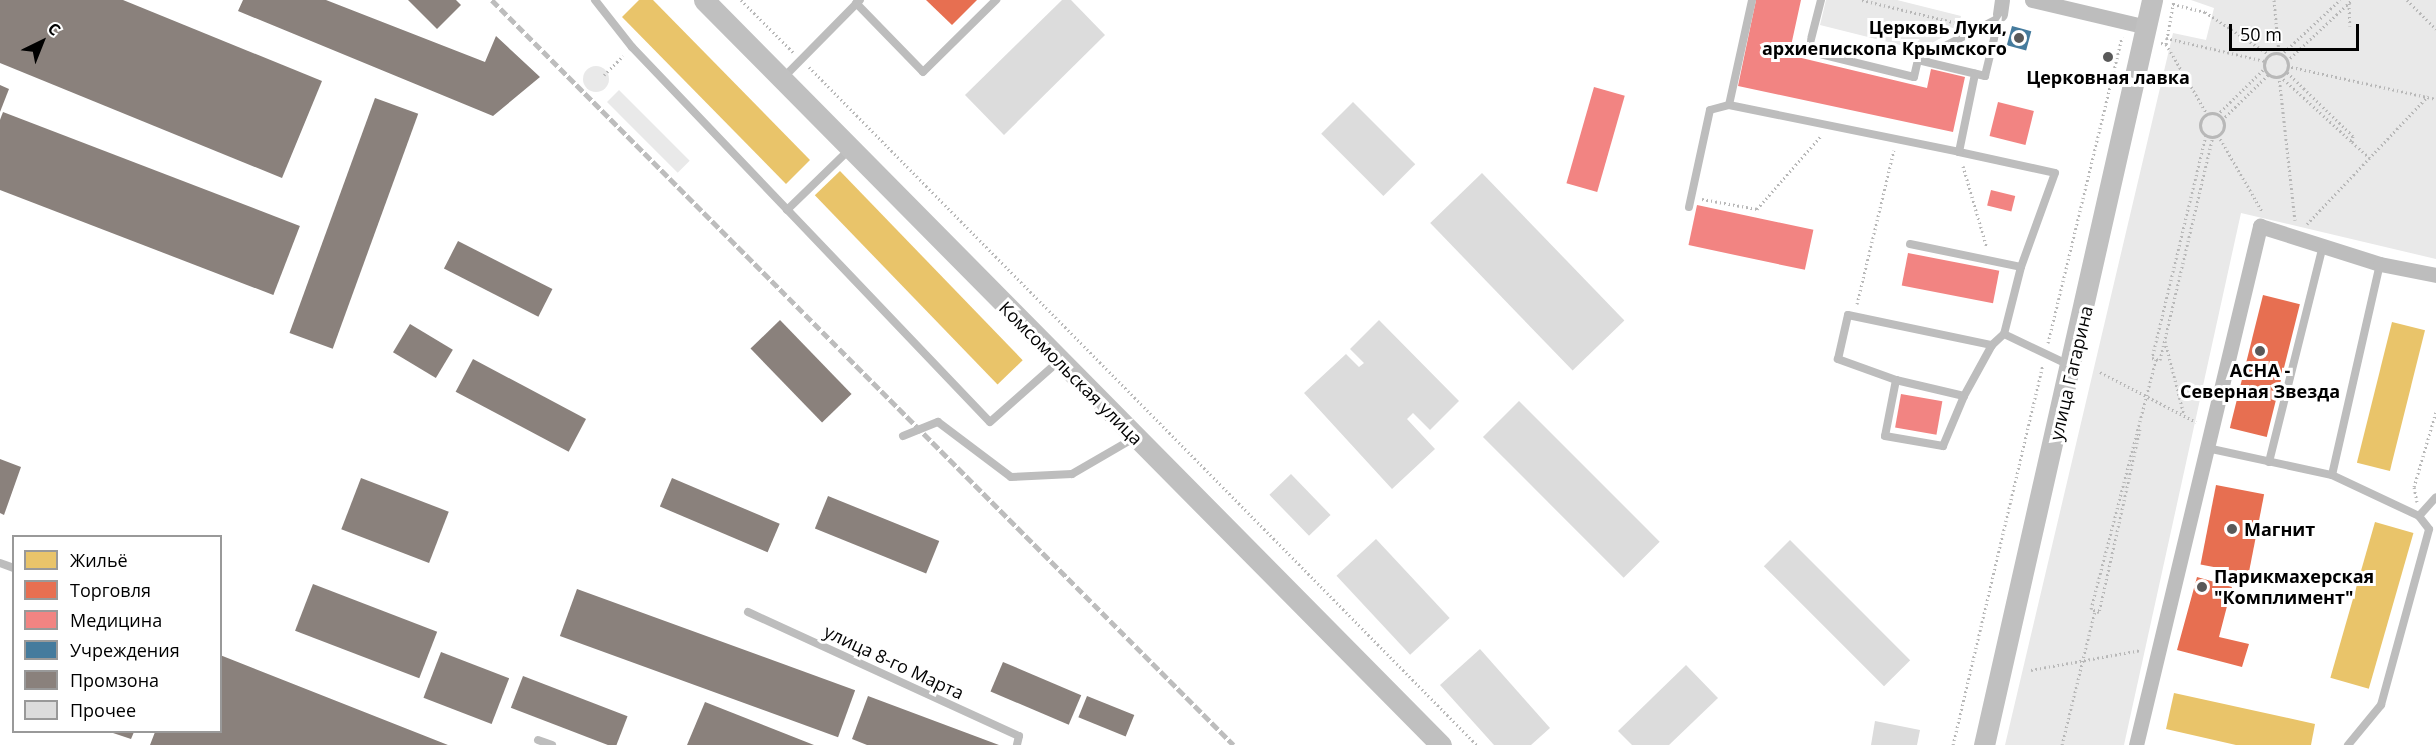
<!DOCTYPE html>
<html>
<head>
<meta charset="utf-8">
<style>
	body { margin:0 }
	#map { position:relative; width:2436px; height:745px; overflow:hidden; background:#fff; font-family:"Open Sans",sans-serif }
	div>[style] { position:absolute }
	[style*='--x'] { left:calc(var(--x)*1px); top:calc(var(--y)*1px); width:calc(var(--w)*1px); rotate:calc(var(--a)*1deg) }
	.green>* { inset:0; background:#e9e9e9; transform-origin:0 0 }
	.round { border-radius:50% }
	.homes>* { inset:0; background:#e9c46a; transform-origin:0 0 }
	.shops>* { inset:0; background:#e76f51; transform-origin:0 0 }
	.health>* { inset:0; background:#f28482; transform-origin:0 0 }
	.public>* { inset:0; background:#457b9d; transform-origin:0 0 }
	.industry>* { inset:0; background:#8a817c; transform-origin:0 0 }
	.building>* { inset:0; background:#dcdcdc; transform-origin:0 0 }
	.path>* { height:3px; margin-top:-1.5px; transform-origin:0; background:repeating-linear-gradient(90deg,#b8b8b8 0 1.5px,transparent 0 4.5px) }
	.path>.ring { margin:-1.5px; padding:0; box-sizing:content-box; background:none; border:3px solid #b8b8b8; border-radius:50% }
	.lane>* { height:8px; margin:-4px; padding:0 4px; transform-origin:4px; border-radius:4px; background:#bdbdbd }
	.street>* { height:15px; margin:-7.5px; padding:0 7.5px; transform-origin:7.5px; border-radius:7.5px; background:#bdbdbd }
	.secondary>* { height:21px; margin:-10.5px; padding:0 10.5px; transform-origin:10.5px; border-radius:10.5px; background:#c0c0c0 }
	.rail>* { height:4.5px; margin-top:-2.25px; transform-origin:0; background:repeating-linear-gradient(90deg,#bdbdbd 0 9px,transparent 0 12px) }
	.dots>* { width:16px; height:16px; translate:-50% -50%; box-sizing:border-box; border:3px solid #fff; border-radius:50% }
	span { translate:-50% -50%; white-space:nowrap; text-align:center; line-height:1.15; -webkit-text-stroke:6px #fff; paint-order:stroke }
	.poi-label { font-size:18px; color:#000; font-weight:700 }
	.right { translate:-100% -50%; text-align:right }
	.left { translate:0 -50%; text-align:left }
	.street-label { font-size:18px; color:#000 }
	.legend { position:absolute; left:12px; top:535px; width:210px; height:198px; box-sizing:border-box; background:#fff; border:2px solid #999; margin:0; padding:8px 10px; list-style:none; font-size:18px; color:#000 }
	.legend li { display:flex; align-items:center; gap:12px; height:30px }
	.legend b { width:30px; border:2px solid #999 }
	.north { position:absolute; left:12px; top:12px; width:60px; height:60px; -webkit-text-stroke:4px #fff; paint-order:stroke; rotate:43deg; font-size:16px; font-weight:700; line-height:24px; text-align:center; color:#000 }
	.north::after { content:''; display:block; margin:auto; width:21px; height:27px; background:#000; clip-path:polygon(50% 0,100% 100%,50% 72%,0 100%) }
	.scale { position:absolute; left:2229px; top:24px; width:130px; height:27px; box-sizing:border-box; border:3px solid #000; border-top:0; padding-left:8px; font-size:18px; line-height:21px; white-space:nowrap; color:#000; -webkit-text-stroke:4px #fff; paint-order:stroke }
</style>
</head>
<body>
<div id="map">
	<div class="green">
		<div style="clip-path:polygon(1826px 0,1897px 0,1961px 16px,1958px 28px,1920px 50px,1820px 25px)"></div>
		<div style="clip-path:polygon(2191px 0,2436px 0,2436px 259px,2241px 213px,2124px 745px,2005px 745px,2173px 33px,2206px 40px,2214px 8px)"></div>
		<div class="round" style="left:583px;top:66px;width:26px;height:26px"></div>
		<div style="left:619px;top:90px;width:100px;height:17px;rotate:45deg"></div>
	</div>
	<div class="homes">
		<div style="clip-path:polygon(639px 0,653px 0,810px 160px,786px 184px,622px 17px)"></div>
		<div style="left:840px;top:171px;width:263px;height:35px;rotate:46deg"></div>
		<div style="left:2392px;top:322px;width:34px;height:145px;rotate:14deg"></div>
		<div style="left:2375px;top:522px;width:40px;height:162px;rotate:16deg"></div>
		<div style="clip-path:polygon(2174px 693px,2315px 724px,2311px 745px,2236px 745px,2166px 729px)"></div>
	</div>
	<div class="shops">
		<div style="clip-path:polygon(926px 0,977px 0,952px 25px)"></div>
		<div style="left:2263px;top:295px;width:38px;height:137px;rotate:14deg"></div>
		<div style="left:2216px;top:485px;width:49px;height:81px;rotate:11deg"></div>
		<div style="clip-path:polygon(2197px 577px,2232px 587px,2219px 637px,2249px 644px,2242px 667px,2177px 650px)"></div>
	</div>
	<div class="health">
		<div style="clip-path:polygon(1756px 0,1801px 0,1789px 55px,1927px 88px,1931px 69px,1965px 77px,1953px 132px,1738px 86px)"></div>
		<div style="left:1594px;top:87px;width:32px;height:100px;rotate:16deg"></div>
		<div style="left:1998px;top:102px;width:37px;height:35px;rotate:14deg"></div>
		<div style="left:1991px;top:190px;width:25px;height:16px;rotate:14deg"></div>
		<div style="left:1697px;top:205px;width:119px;height:41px;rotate:12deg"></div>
		<div style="left:1908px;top:253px;width:93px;height:33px;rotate:11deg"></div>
		<div style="left:1901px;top:394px;width:42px;height:34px;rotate:10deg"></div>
	</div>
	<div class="public">
		<div style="left:2012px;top:26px;width:20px;height:20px;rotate:15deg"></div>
	</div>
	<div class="industry">
		<div style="clip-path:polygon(0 0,123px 0,322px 81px,282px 178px,0 63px)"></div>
		<div style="clip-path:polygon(243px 0,326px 0,485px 62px,496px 36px,540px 77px,493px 116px,238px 11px)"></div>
		<div style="clip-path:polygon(408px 0,456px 0,461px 5px,437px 29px)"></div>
		<div style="clip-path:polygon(0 85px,9px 89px,0 112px)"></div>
		<div style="left:375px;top:98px;width:46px;height:250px;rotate:20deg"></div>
		<div style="left:3px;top:112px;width:318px;height:74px;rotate:21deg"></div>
		<div style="left:458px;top:241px;width:106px;height:31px;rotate:27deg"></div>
		<div style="left:780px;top:320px;width:103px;height:41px;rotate:46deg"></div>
		<div style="left:410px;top:324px;width:50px;height:33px;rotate:31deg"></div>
		<div style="left:473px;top:359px;width:128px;height:37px;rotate:28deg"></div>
		<div style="clip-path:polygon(0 459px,21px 467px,4px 515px,0 513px)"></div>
		<div style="left:361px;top:478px;width:94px;height:55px;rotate:21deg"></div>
		<div style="left:672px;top:478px;width:117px;height:31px;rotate:23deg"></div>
		<div style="left:828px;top:496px;width:120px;height:35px;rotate:22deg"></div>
		<div style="left:313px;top:584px;width:133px;height:50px;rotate:21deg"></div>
		<div style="left:577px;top:589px;width:296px;height:50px;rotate:20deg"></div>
		<div style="left:441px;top:652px;width:73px;height:49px;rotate:21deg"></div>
		<div style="clip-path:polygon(220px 655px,448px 745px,150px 745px,155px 732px,220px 732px)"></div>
		<div style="left:1003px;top:662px;width:85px;height:32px;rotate:23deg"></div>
		<div style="left:523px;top:676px;width:112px;height:34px;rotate:21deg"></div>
		<div style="clip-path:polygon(868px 696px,999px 745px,867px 745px,852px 739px)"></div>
		<div style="left:1087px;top:696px;width:51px;height:23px;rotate:22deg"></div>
		<div style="clip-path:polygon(705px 702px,814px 745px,687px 745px)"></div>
		<div style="clip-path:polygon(110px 732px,134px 732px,131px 739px)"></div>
	</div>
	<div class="building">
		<div style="clip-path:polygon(1062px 0,1071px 0,1105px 35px,1004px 135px,965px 95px)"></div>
		<div style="left:1353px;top:102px;width:88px;height:45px;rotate:45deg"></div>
		<div style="left:1482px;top:173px;width:205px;height:72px;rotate:46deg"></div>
		<div style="clip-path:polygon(1379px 320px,1459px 401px,1430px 430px,1413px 413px,1407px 419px,1435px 449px,1392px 489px,1304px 393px,1346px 354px,1359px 367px,1364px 363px,1350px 349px)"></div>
		<div style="left:1519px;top:401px;width:199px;height:51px;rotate:45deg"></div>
		<div style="left:1291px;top:474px;width:57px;height:30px;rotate:46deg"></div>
		<div style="left:1376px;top:539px;width:108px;height:54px;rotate:47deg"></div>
		<div style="left:1790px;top:540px;width:170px;height:37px;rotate:45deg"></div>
		<div style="clip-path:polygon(1480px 649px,1550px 728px,1531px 745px,1494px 745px,1440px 685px)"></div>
		<div style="clip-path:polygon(1686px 665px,1718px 698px,1669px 745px,1632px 745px,1618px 731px)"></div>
		<div style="clip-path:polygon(1875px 721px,1920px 730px,1917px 745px,1871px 745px)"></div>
	</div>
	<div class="path">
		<div style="--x:741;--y:0;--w:74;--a:45"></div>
		<div style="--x:1862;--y:0;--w:102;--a:13.6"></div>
		<div style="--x:2274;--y:0;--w:53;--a:84.6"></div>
		<div style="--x:2407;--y:0;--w:41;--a:45"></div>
		<div style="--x:2349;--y:3;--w:23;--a:88"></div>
		<div style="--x:2173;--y:4;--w:33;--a:14"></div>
		<div style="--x:2205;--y:12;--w:78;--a:33.5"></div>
		<div style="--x:2166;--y:38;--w:102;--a:13.1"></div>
		<div style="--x:2161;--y:43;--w:5;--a:11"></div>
		<div style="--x:2166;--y:44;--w:45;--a:-79.7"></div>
		<div style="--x:2166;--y:44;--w:81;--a:59.6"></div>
		<div class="ring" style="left:2264px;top:53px;width:21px;height:21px"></div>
		<div style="--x:2281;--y:55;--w:81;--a:-43"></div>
		<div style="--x:2287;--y:61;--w:89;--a:-43.2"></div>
		<div style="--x:2287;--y:66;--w:153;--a:12.5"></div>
		<div style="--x:809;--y:67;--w:952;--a:45.43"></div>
		<div style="--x:604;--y:75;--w:27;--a:-45"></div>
		<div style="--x:2279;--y:76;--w:145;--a:83.7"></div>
		<div style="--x:2280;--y:76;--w:98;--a:42.5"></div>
		<div style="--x:2352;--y:142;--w:6;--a:-81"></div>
		<div style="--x:2353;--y:136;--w:93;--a:-135.9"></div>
		<div class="ring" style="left:2200px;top:113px;width:21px;height:21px"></div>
		<div style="--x:2217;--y:115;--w:67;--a:-44.4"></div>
		<div style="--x:2222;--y:120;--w:66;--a:-44.4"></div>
		<div style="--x:2206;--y:135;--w:229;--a:103.6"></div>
		<div style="--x:2152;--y:358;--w:8;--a:14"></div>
		<div style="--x:2160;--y:360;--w:230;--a:-76.7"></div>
		<div style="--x:2218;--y:135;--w:88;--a:59.9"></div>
		<div style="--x:2352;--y:142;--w:24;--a:42"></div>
		<div style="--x:1963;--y:166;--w:85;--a:73.7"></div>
		<div style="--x:1702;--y:199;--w:56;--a:10.3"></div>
		<div style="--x:1757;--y:209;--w:96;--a:-48.8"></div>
		<div style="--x:2307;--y:224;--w:176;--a:-46.6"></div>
		<div style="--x:1857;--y:304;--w:158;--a:-76.5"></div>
		<div style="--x:2165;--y:341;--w:76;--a:75.6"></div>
		<div style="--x:2048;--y:343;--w:315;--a:-76.4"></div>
		<div style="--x:2100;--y:372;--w:108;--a:27.5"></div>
		<div style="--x:2140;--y:429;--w:188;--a:102.6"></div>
		<div style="--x:2099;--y:612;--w:9;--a:-159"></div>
		<div style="--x:2091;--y:609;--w:258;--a:-75.4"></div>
		<div style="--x:2417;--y:502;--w:15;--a:-101"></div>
		<div style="--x:2414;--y:487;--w:78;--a:-73.7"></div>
		<div style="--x:2031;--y:670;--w:112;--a:-10.3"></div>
		<div style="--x:1953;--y:745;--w:391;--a:-76.7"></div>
		<div style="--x:2062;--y:745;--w:138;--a:-76.2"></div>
	</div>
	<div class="lane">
		<div style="--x:595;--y:0;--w:60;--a:51.8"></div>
		<div style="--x:632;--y:47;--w:518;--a:46.33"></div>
		<div style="--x:990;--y:422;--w:92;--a:-41.5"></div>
		<div style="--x:1821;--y:0;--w:53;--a:104.3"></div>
		<div style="--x:1808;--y:51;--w:109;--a:13.8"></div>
		<div style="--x:1914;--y:77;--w:17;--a:-77"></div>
		<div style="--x:1918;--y:60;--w:69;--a:13.4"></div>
		<div style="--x:1985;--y:76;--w:64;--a:-76.4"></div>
		<div style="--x:856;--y:3;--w:96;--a:45.8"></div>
		<div style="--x:923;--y:72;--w:103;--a:-44.6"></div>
		<div style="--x:1918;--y:60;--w:91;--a:-27.4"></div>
		<div style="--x:784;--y:77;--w:108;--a:-45.4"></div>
		<div style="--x:1729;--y:105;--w:107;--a:-77.6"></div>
		<div style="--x:1959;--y:152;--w:98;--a:12.3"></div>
		<div style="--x:2055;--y:173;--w:100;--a:109.9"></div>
		<div style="--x:2021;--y:267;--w:69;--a:104.2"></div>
		<div style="--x:2004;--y:334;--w:70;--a:25.5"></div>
		<div style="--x:1689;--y:207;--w:99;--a:-77.8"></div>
		<div style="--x:1710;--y:110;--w:20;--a:-15"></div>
		<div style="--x:1729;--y:105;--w:235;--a:11.5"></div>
		<div style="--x:1959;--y:152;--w:80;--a:-78.4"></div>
		<div style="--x:787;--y:210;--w:86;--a:-44.1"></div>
		<div style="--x:1910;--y:244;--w:113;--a:11.7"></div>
		<div style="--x:1992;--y:345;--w:58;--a:118.8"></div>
		<div style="--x:1964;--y:396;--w:70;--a:-166.8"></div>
		<div style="--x:1896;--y:380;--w:62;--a:-160.1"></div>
		<div style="--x:1838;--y:359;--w:45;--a:-77.2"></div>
		<div style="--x:1848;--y:315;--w:147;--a:11.8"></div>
		<div style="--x:1992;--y:345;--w:16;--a:-43"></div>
		<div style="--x:1896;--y:380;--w:57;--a:101.1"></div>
		<div style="--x:1885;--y:436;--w:59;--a:9.8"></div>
		<div style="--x:1943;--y:446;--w:54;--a:-67.2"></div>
		<div style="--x:903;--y:436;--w:38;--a:-22"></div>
		<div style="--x:938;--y:422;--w:91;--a:37"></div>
		<div style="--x:1011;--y:477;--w:61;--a:-2.8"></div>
		<div style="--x:1072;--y:474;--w:72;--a:-30.1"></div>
		<div style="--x:2207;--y:448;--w:128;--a:12.2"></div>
		<div style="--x:2269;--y:462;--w:223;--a:-76"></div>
		<div style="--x:2419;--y:516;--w:25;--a:-48"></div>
		<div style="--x:0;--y:563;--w:15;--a:20"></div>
		<div style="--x:748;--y:612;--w:298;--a:24.6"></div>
		<div style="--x:1019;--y:736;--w:9;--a:103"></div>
		<div style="--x:538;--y:740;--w:15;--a:20"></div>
		<div style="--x:2348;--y:745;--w:52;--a:-50.5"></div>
		<div style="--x:2381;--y:705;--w:182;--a:-74.7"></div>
		<div style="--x:2429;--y:529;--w:16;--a:-128"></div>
		<div style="--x:2419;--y:516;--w:96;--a:-154.8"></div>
		<div style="--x:2332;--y:475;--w:216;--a:-77.2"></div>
	</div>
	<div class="street">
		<div style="--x:2032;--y:0;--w:118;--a:13.2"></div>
		<div style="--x:2000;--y:14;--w:14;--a:-82"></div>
		<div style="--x:2136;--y:745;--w:534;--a:-76.56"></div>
		<div style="--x:2260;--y:226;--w:126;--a:17.6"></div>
		<div style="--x:2380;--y:264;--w:57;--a:11.1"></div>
	</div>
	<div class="secondary">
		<div style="--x:704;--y:0;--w:1048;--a:45.31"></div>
		<div style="--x:1984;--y:745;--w:764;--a:-77.29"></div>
	</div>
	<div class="rail">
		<div style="--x:492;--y:0;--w:1051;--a:45.12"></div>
	</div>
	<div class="dots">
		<div style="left:2019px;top:38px;background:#595959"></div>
		<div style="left:2108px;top:57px;background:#595959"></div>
		<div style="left:2260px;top:351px;background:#595959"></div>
		<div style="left:2232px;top:529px;background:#595959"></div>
		<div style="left:2202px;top:587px;background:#595959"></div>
	</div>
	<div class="poi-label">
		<span class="right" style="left:2007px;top:38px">Церковь Луки,<br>архиепископа Крымского</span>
		<span style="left:2108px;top:77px">Церковная лавка</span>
		<span style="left:2260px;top:381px">АСНА -<br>Северная Звезда</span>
		<span class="left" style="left:2244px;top:529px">Магнит</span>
		<span class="left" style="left:2214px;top:587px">Парикмахерская<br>"Комплимент"</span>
	</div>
	<div class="street-label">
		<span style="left:1071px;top:373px;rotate:45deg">Комсомольская улица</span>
		<span style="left:2071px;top:373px;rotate:-77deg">улица Гагарина</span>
		<span style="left:894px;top:662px;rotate:25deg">улица 8-го Марта</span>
	</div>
	<ul class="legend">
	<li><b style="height:16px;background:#e9c46a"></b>Жильё</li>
	<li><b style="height:16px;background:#e76f51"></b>Торговля</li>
	<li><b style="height:16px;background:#f28482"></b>Медицина</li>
	<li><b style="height:16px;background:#457b9d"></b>Учреждения</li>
	<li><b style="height:16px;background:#8a817c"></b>Промзона</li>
	<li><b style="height:16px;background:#dcdcdc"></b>Прочее</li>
	</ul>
	<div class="north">С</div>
	<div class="scale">50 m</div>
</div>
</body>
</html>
